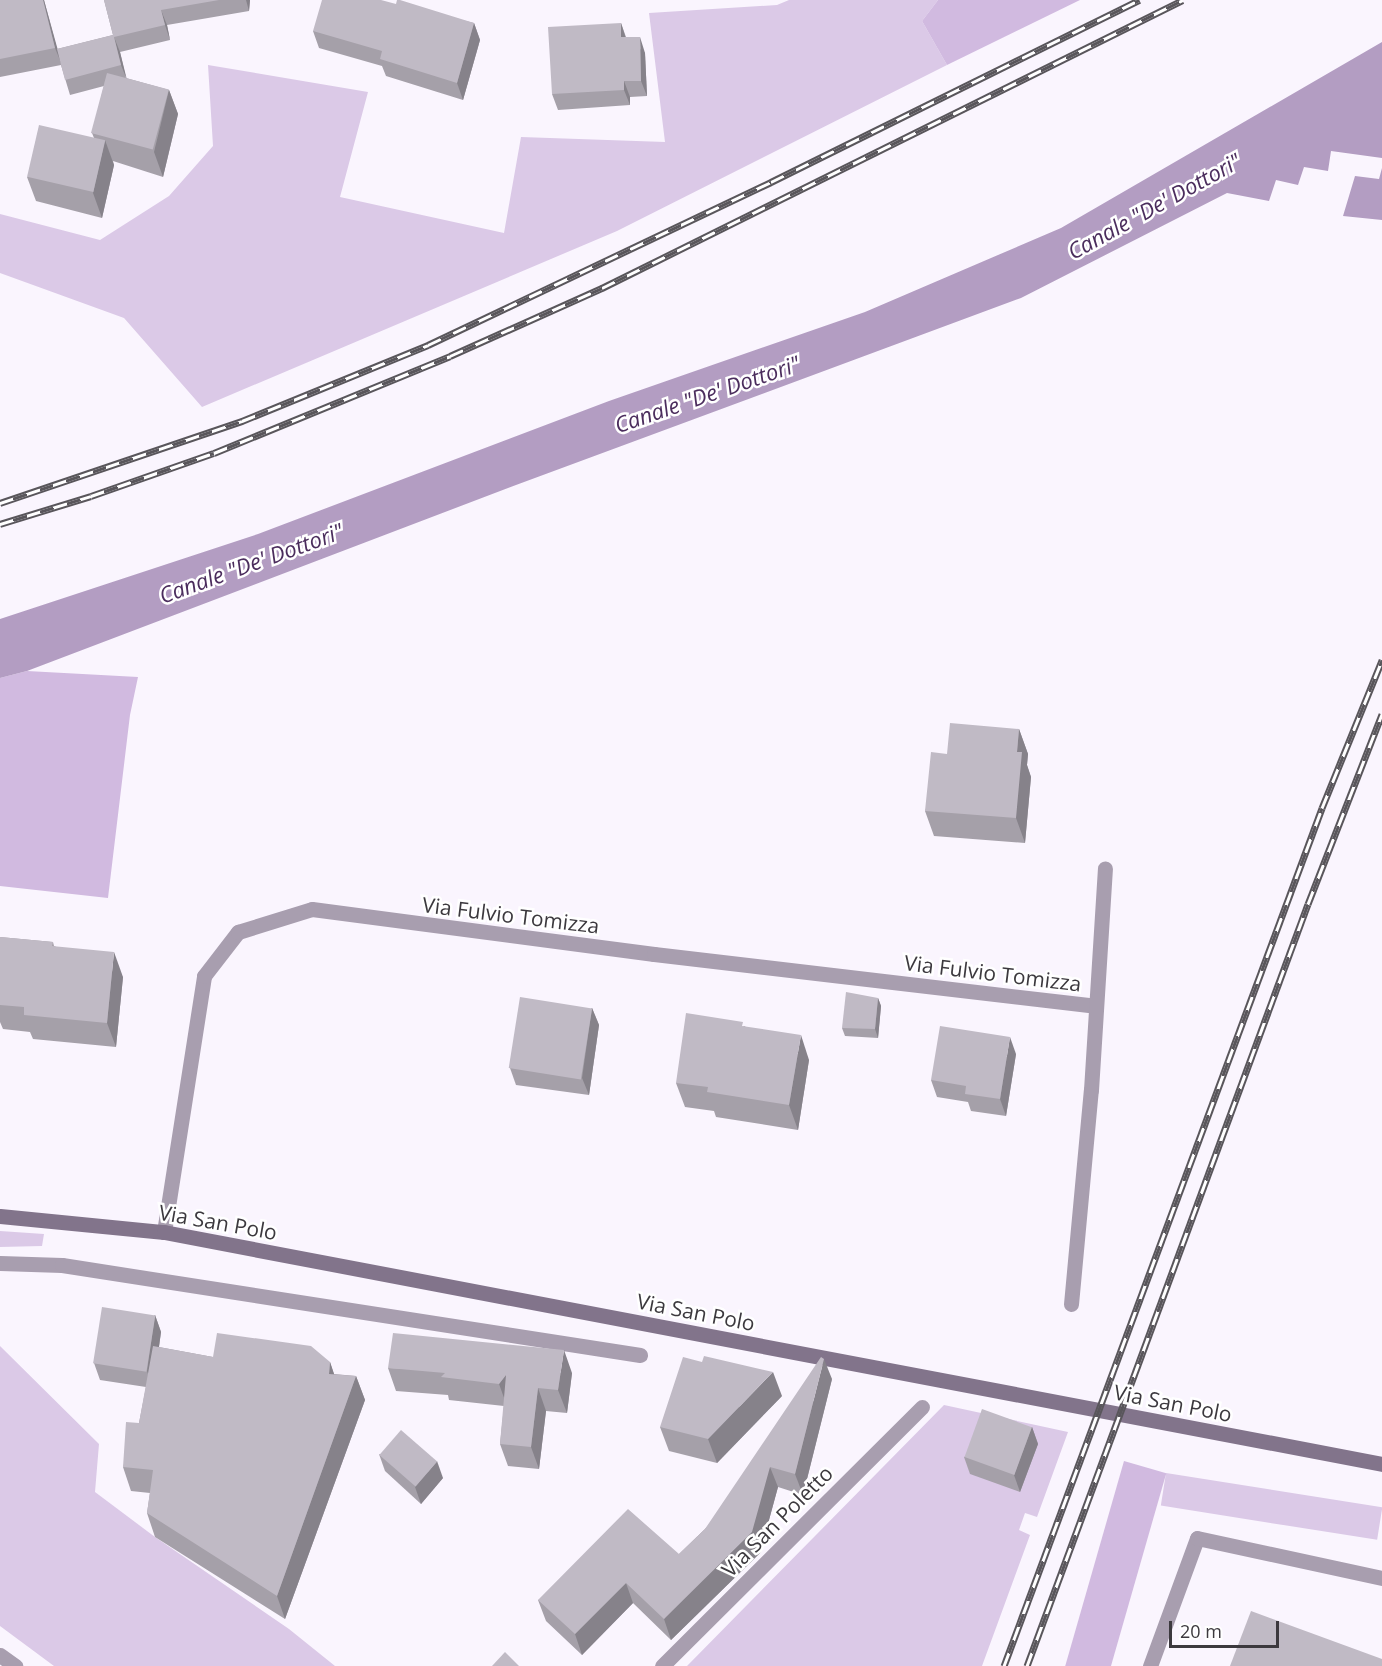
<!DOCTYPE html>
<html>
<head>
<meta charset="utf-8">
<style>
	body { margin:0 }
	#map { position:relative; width:1382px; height:1666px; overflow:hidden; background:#faf5fe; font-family:"Open Sans",sans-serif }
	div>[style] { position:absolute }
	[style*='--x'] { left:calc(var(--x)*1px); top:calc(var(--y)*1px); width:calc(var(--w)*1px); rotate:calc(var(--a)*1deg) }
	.green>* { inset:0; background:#dbc9e7; transform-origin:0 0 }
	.forest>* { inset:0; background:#d1bae0; transform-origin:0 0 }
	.water>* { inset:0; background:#b39dc2 }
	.service>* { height:15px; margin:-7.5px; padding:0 7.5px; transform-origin:7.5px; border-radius:7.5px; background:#a89eaf }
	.minor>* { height:15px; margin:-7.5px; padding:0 7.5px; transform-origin:7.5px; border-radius:7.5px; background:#a89eaf }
	.secondary>* { height:15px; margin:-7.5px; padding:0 7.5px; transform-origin:7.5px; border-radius:7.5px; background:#82748b }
	.rail>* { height:7px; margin-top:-3.5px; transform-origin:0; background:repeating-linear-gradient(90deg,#fff 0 14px,#59565b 0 28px); box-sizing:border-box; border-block:2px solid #59565b }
	.wall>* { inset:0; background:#a5a0a9 }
	.shaded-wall>* { inset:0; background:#86828a }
	.building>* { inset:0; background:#c0bac5; transform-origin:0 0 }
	span { translate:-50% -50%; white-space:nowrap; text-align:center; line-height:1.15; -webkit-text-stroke:5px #fff; paint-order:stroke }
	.street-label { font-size:21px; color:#3c393e }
	.water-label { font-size:22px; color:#4b2d5d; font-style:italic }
	.scale { position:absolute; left:1169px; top:1621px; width:110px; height:27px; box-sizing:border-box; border:3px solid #3c393e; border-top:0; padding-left:8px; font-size:18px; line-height:21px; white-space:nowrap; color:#3c393e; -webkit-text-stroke:4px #fff; paint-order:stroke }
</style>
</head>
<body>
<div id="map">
	<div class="green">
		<div style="clip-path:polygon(789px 0,938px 0,922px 21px,947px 65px,617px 231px,202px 407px,124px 318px,0 273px,0 214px,100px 240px,169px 196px,213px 146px,208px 65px,368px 92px,340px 197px,504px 233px,521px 137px,665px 142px,649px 13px,777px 5px)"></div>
		<div style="clip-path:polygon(0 1231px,44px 1234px,42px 1246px,0 1247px)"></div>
		<div style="clip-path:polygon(0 1346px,99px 1444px,95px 1492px,155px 1537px,289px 1629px,335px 1666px,54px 1666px,0 1626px)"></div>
		<div style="clip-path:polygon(944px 1405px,1068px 1432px,1037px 1517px,1025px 1513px,1019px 1530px,1030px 1535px,982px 1666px,687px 1666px)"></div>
		<div style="left:1166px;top:1473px;width:219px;height:33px;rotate:9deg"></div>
	</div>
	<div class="forest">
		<div style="clip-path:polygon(938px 0,1080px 0,947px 65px,922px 21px)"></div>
		<div style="clip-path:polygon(27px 671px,138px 677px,130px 715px,108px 898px,0 886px,0 678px)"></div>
		<div style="left:1124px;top:1461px;width:44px;height:219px;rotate:16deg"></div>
	</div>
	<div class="water">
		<div style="clip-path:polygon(1382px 42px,1382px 158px,1331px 151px,1328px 171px,1304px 167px,1298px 185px,1276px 180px,1269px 201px,1227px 193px,1021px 298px,516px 485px,27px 671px,0 678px,0 619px,258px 534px,609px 401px,865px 312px,1061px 228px)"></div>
		<div style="clip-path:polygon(1382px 168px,1382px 220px,1343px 216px,1355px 176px,1379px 179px)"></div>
	</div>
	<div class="service">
		<div style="--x:0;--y:1263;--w:62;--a:1.8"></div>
		<div style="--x:62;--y:1265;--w:585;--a:8.85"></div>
		<div style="--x:1150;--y:1666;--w:136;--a:-69.8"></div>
		<div style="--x:1197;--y:1538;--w:189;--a:12.2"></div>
	</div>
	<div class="minor">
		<div style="--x:164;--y:1232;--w:259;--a:-81.1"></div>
		<div style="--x:204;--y:976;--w:56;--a:-52.3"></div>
		<div style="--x:238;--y:932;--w:77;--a:-17.3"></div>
		<div style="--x:312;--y:909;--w:345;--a:7.5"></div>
		<div style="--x:654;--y:954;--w:444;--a:6.7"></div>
		<div style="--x:1071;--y:1304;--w:215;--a:-84.7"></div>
		<div style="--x:1091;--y:1090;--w:222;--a:-86.4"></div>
		<div style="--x:0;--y:1655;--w:19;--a:36"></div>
		<div style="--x:662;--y:1666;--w:367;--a:-44.9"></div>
	</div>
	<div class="secondary">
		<div style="--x:0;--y:1216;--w:165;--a:5.6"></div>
		<div style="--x:164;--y:1232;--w:1240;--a:10.78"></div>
	</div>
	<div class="rail">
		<div style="--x:0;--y:503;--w:256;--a:-18.7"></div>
		<div style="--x:242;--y:421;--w:201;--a:-22.2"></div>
		<div style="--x:428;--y:345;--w:380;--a:-25.4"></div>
		<div style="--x:771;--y:182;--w:411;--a:-26.3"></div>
		<div style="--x:0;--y:524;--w:95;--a:-17.1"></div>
		<div style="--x:91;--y:496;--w:130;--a:-19.3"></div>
		<div style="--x:214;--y:453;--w:255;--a:-22.3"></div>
		<div style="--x:450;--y:356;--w:167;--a:-24.1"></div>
		<div style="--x:602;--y:288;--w:648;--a:-26.37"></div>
		<div style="--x:1004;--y:1666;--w:915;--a:-69.66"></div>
		<div style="--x:1322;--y:808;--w:160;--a:-67.9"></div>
		<div style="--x:1027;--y:1666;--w:812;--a:-69.76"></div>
		<div style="--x:1308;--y:904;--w:204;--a:-68.7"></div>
	</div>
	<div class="wall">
		<div style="clip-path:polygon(0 0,44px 0,57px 49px,113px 35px,104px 0,250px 0,249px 11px,167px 25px,170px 40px,120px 52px,126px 78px,169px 90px,178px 114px,163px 177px,113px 161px,114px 165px,102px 218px,36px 201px,27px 177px,94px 138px,92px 133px,104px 86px,70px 95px,61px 65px,0 77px)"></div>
		<div style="clip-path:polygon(396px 4px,474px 23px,480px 40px,463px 100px,386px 76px,382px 66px,319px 48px,313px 31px)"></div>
		<div style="clip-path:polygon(621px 23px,626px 37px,645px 53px,647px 96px,630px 97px,630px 105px,558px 110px,552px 94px)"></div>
		<div style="clip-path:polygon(1019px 729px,1028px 754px,1027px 765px,1031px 777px,1025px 843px,934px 836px,925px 811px,947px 754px)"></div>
		<div style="clip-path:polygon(0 937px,53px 942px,54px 946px,123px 977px,116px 1047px,33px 1039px,30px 1032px,3px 1029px,0 1022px)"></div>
		<div style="clip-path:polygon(878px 998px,881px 1006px,878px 1038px,845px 1036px,842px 1028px)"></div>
		<div style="clip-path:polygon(592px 1008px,599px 1025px,589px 1095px,516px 1085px,510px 1068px)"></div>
		<div style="clip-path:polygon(744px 1026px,809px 1060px,798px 1130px,716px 1117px,714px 1111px,685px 1107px,676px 1083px)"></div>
		<div style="clip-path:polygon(1016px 1054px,1006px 1116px,971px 1111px,968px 1102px,937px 1097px,931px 1080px)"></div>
		<div style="clip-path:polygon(155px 1315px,161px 1332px,159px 1347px,213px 1357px,330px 1362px,334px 1374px,356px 1376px,365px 1400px,285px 1619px,155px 1537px,147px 1513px,150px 1493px,131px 1491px,123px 1467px,139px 1423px,146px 1387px,100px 1380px,94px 1363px)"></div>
		<div style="clip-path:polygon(388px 1368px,572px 1373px,567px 1413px,546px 1411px,539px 1469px,508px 1466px,500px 1444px,504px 1406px,449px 1400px,448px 1395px,396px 1391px)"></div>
		<div style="clip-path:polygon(832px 1379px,803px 1495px,778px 1487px,760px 1553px,671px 1640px,633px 1603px,582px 1655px,546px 1621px,538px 1600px,679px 1554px,705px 1529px)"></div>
		<div style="clip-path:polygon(782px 1396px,717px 1463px,669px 1451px,660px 1427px)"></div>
		<div style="clip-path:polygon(1032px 1427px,1038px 1444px,1020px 1492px,970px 1474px,964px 1457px)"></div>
		<div style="clip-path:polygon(379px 1454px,443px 1478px,421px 1504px,385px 1471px)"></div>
	</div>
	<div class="shaded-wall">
		<div style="clip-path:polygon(43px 0,44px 0,62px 65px,55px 48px)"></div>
		<div style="clip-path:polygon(246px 0,250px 0,249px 11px)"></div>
		<div style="clip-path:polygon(161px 10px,167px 25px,170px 40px,165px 25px)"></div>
		<div style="clip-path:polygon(474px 23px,480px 40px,463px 100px,457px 83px)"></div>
		<div style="clip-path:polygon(621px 23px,626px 39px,621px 37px)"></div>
		<div style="clip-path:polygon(114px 37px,120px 52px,127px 80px,121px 65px)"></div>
		<div style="clip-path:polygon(640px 37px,645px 53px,647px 96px,641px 81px)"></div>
		<div style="clip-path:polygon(624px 81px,630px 97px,630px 105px,624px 90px)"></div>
		<div style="clip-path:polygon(169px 90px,178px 114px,163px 177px,154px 152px)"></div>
		<div style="clip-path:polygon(105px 140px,114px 165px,102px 218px,93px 193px)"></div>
		<div style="clip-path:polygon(1019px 729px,1028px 754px,1027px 765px,1031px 777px,1025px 843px,1016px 818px,1017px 752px)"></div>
		<div style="clip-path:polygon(114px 952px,123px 977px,116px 1047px,107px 1023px)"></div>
		<div style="clip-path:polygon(878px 998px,881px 1006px,878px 1038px,875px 1029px)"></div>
		<div style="clip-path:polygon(592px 1008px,599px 1025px,589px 1095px,582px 1078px)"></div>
		<div style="clip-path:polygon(801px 1035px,809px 1060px,798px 1130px,789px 1105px)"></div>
		<div style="clip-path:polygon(1010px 1037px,1016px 1054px,1006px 1116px,1000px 1099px)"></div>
		<div style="clip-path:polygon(155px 1315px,161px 1332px,153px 1388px,147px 1371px)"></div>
		<div style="clip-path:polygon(564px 1350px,572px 1373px,567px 1413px,558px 1390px)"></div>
		<div style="clip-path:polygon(824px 1359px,832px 1379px,803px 1495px,795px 1474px)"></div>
		<div style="clip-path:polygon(330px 1362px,338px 1386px,329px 1374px)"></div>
		<div style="clip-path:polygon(773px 1372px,782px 1396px,717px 1463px,708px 1439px)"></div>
		<div style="clip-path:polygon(506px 1375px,507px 1406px,499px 1384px)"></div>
		<div style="clip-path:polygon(356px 1376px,365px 1400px,285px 1619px,277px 1596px)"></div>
		<div style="clip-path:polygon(538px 1388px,546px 1411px,539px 1469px,531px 1447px)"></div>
		<div style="clip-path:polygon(1032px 1427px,1038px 1444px,1020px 1492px,1014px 1475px)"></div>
		<div style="clip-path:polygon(437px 1461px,443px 1478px,421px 1504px,415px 1487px)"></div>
		<div style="clip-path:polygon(770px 1467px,778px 1487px,760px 1553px,671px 1640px,664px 1619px)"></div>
		<div style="clip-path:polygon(626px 1583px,633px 1603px,582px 1655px,575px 1634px)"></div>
	</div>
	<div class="building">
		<div style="clip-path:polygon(0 0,43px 0,55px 48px,0 59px)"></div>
		<div style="clip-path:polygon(104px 0,219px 0,161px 10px,165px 25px,114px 37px,121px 65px,65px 80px,57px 49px,113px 35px)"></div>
		<div style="clip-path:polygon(322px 0,381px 0,396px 4px,397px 0,400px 0,474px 23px,457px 83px,380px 59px,382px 51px,313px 31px)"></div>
		<div style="clip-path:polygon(621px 23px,621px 37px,640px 37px,641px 81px,624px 81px,624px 90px,552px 94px,548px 27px)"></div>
		<div style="left:107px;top:73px;width:64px;height:62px;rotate:15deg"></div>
		<div style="left:39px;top:125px;width:68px;height:53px;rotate:13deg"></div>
		<div style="clip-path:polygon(950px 723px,1019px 729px,1017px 752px,1022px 752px,1016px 818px,925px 811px,931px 752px,947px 754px)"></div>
		<div style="clip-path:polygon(0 937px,53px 942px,52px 946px,114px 952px,107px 1023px,24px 1015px,24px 1007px,0 1005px)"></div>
		<div style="clip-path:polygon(846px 992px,878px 998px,875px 1029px,842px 1028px)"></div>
		<div style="left:520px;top:997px;width:73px;height:72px;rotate:9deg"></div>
		<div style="clip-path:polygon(686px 1013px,743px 1022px,742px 1026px,801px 1035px,789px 1105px,707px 1092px,708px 1087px,676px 1083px)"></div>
		<div style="clip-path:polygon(940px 1026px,1010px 1037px,1000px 1099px,965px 1094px,966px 1086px,931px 1080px)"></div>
		<div style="left:102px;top:1307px;width:54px;height:57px;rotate:9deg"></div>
		<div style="clip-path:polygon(217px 1333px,311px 1346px,330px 1362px,329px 1374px,356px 1376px,277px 1596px,147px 1513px,153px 1470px,123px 1467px,126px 1422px,139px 1423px,153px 1346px,213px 1357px)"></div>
		<div style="clip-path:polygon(393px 1333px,564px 1350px,558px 1390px,538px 1388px,531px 1447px,500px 1444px,506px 1375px,499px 1384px,441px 1377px,445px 1373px,388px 1368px)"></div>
		<div style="clip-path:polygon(704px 1356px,773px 1372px,708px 1439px,660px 1427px,683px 1357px,702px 1362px)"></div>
		<div style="clip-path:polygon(821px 1357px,824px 1359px,795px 1474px,770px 1467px,752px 1532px,664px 1619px,626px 1583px,575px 1634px,538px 1600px,628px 1509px,679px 1554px,705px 1529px)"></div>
		<div style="left:982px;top:1409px;width:53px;height:51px;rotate:20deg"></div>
		<div style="left:401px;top:1430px;width:48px;height:33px;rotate:41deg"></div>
		<div style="clip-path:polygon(1251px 1611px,1382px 1659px,1382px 1666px,1230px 1666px)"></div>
		<div style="clip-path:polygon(505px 1652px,519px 1666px,492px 1666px)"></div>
	</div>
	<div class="street-label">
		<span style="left:511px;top:915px;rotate:7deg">Via Fulvio Tomizza</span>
		<span style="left:993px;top:973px;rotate:7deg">Via Fulvio Tomizza</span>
		<span style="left:218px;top:1222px;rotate:10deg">Via San Polo</span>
		<span style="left:696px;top:1312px;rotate:11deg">Via San Polo</span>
		<span style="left:1173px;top:1403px;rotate:11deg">Via San Polo</span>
		<span style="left:777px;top:1521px;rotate:-45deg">Via San Poletto</span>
	</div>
	<div class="water-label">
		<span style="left:1154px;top:206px;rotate:-29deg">Canale "De' Dottori"</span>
		<span style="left:707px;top:394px;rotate:-19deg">Canale "De' Dottori"</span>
		<span style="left:251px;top:563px;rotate:-20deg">Canale "De' Dottori"</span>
	</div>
	<div class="scale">20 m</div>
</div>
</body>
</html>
